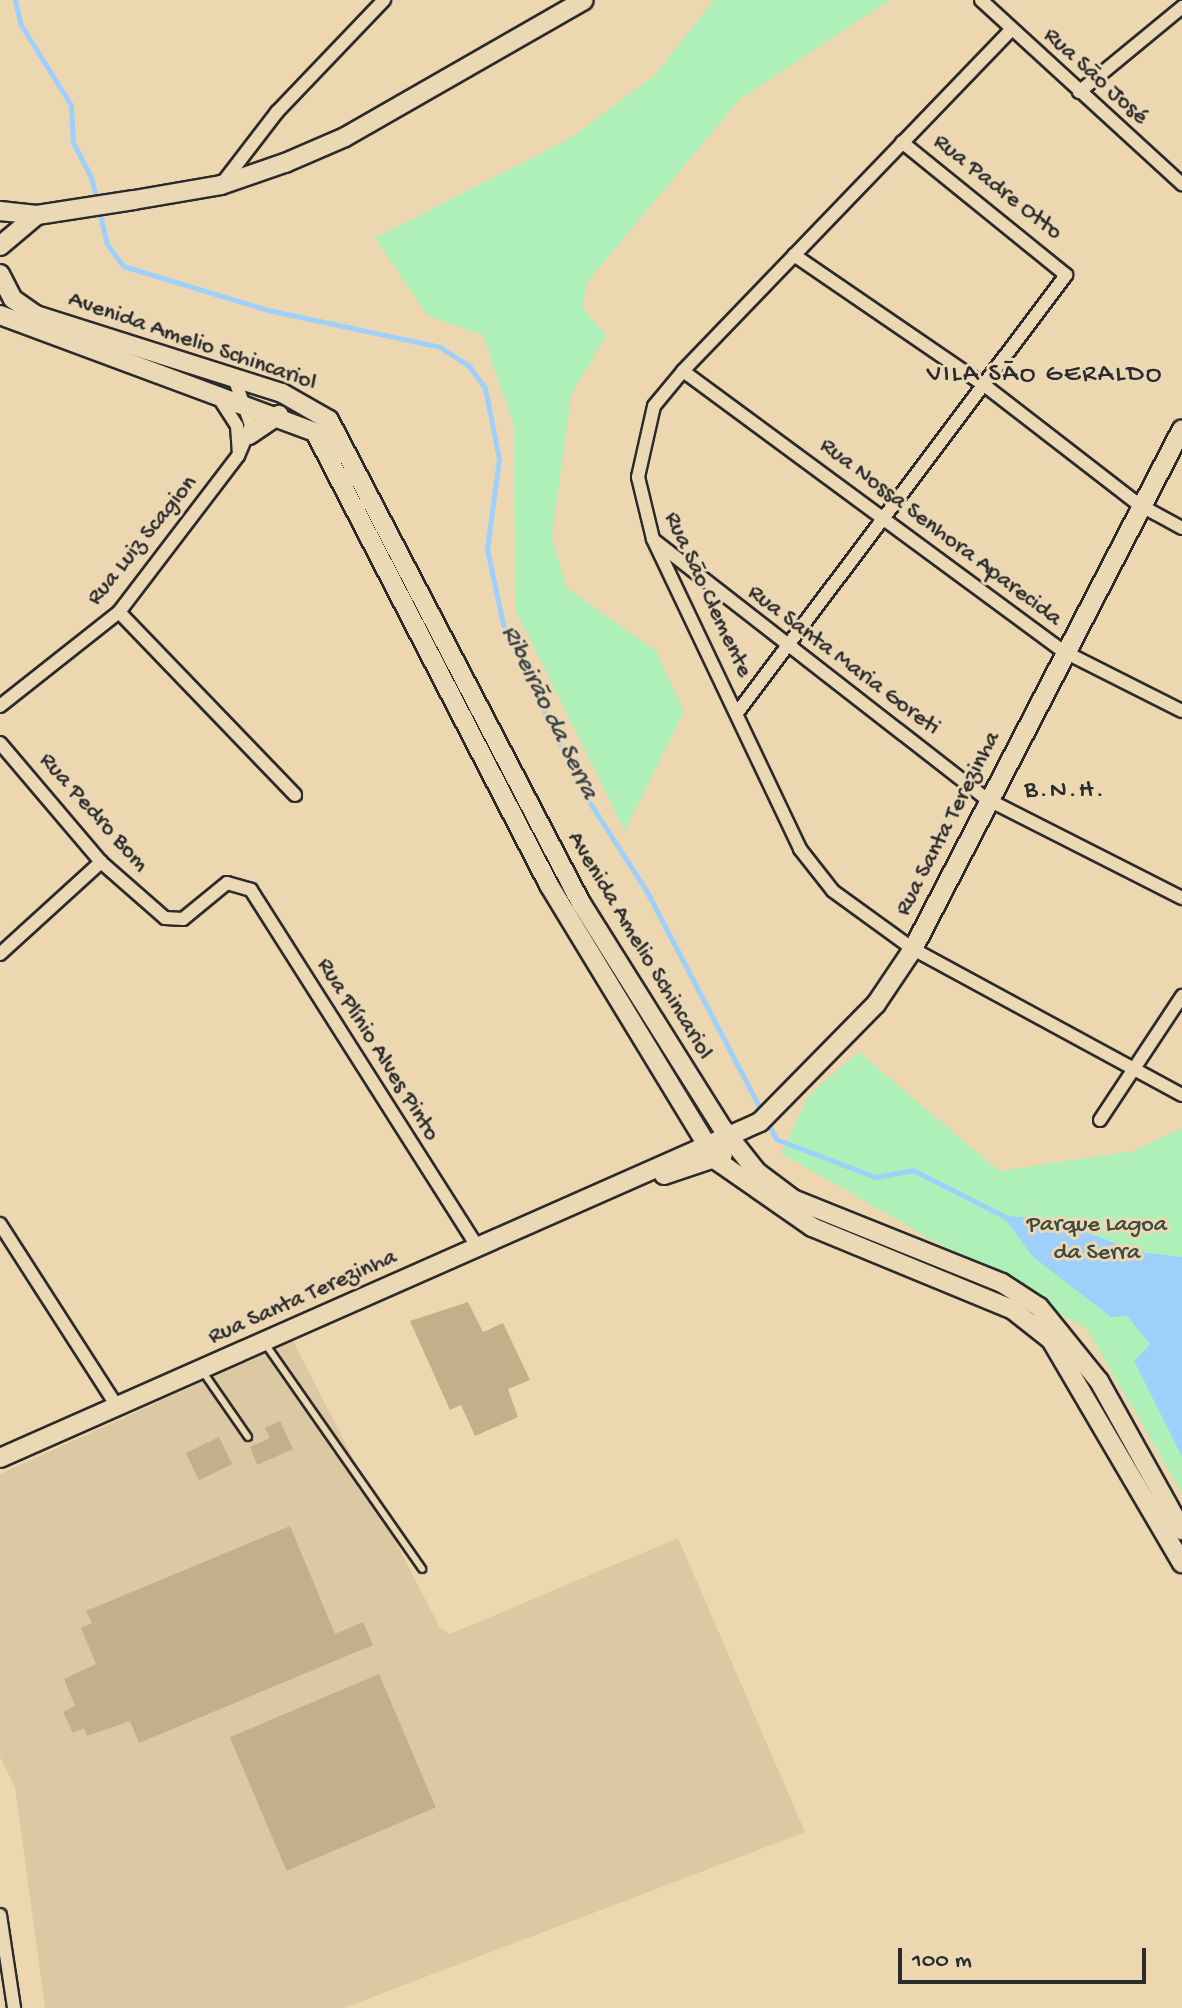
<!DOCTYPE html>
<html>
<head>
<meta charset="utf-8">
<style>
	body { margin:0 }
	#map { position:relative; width:1182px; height:2008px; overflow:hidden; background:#ecd7b1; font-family:"Gochi Hand",sans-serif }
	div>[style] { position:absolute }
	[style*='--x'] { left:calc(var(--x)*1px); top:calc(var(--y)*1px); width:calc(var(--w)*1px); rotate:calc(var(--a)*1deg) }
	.built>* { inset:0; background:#dcc8a3 }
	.green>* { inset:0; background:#aff0b9 }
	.water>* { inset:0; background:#9ed0fb }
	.stream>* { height:5px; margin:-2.5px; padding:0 2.5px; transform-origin:2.5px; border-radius:2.5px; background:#9ed0fb }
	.building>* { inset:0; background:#c3af89; transform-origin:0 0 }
	.roads { filter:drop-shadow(2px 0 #2b2b2b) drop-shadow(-2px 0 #2b2b2b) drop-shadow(0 2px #2b2b2b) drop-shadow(0 -2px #2b2b2b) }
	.lane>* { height:6px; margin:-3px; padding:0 3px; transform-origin:3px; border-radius:3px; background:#ebd8b5 }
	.street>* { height:12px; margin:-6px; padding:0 6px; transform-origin:6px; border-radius:6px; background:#ebd8b5 }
	.secondary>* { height:18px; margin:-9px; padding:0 9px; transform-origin:9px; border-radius:9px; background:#ebd8b5 }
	span { translate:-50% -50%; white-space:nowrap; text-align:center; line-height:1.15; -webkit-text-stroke:6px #ebd8b5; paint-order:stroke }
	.street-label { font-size:24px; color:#2b2b2b }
	.park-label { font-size:24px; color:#3f4940 }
	.neighbourhood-label { font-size:26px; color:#2b2b2b; letter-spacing:2px }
	.water-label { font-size:26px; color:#3c444a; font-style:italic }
	.scale { position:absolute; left:898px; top:1948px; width:248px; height:36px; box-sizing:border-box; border:4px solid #2b2b2b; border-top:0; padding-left:10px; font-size:24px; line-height:28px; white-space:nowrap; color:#2b2b2b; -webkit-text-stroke:6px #ebd8b5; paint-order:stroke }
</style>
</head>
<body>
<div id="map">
	<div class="built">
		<div style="clip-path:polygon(293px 1341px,440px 1628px,450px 1634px,678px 1538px,805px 1832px,344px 2008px,45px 2008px,15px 1787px,0 1757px,0 1474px)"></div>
	</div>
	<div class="green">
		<div style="clip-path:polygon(714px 0,890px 0,740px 99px,588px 281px,582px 307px,606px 336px,571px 395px,552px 537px,567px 588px,656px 651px,684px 711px,625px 831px,515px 609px,514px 426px,483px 335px,428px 316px,375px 238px,571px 138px,655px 75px)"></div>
		<div style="clip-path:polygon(859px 1052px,999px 1171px,1134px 1151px,1182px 1128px,1182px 1493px,1087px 1329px,781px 1153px,809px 1095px)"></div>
	</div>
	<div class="water">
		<div style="clip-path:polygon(1003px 1216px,1048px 1218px,1139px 1252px,1182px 1257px,1182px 1457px,1134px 1361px,1150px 1344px,1127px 1316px,1111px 1317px,1032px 1256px)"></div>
	</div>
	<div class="stream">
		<div style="--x:15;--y:0;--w:26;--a:77"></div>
		<div style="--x:21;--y:25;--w:94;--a:58"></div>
		<div style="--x:71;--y:105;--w:37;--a:87"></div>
		<div style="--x:73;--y:142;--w:39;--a:63"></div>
		<div style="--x:91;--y:177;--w:69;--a:76.6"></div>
		<div style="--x:107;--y:244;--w:27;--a:54"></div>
		<div style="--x:123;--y:266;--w:152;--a:16.9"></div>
		<div style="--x:268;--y:310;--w:176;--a:12.1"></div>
		<div style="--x:440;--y:347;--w:35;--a:33"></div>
		<div style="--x:469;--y:366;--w:27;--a:54"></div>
		<div style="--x:485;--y:388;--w:72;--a:78.8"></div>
		<div style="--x:499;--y:459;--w:91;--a:97.6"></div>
		<div style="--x:487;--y:549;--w:77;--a:78"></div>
		<div style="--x:503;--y:624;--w:183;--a:64.7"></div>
		<div style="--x:581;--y:789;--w:122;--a:57.3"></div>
		<div style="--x:647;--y:892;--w:279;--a:62.4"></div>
		<div style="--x:776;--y:1139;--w:106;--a:21"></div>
		<div style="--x:875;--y:1177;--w:39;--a:-10"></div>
		<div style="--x:913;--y:1170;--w:108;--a:27"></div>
	</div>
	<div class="building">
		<div style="clip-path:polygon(468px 1302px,483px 1332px,503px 1323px,530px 1380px,508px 1389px,518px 1417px,475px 1436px,461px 1405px,450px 1410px,410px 1321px)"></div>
		<div style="clip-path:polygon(280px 1421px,293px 1449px,257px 1465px,250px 1447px,270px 1438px,265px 1428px)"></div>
		<div style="left:219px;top:1437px;width:30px;height:37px;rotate:64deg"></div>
		<div style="clip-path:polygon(290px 1526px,335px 1634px,363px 1622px,373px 1645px,139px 1743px,130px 1721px,87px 1736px,84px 1728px,73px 1733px,63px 1712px,75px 1706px,64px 1679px,96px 1664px,81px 1628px,92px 1623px,86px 1611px)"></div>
		<div style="left:379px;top:1674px;width:145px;height:162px;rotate:67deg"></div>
	</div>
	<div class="roads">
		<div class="lane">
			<div style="--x:266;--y:1345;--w:273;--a:55.1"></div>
			<div style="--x:203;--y:1372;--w:79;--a:55.3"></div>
		</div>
		<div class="street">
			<div style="--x:981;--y:0;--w:273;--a:42.5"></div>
			<div style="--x:1010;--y:31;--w:472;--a:133.9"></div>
			<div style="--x:683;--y:371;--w:45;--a:129.6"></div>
			<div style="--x:654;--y:406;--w:73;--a:102.7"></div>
			<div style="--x:638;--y:477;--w:64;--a:76.4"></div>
			<div style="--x:653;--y:539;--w:343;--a:64.6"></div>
			<div style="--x:800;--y:849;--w:53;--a:51.8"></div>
			<div style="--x:833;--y:891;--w:99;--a:35.9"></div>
			<div style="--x:913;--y:949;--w:306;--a:28.5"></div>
			<div style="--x:1079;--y:92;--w:134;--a:-39.5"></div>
			<div style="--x:221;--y:185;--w:92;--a:-52.5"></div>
			<div style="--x:277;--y:112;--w:155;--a:-46.3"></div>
			<div style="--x:794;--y:255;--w:235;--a:34.4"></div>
			<div style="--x:988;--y:388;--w:190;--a:37.7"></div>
			<div style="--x:1138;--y:504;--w:50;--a:28.6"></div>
			<div style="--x:683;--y:371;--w:472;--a:36.4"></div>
			<div style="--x:1063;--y:651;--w:133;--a:26.8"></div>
			<div style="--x:219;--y:398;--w:33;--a:57"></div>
			<div style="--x:237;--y:426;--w:27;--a:86"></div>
			<div style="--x:655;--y:541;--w:420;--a:37.9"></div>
			<div style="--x:987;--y:799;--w:219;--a:26.9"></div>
			<div style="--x:119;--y:612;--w:254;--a:46.1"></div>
			<div style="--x:0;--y:706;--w:152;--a:-38.3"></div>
			<div style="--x:119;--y:612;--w:196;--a:-52.7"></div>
			<div style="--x:238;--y:456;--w:34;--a:-67"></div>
			<div style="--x:251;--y:425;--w:50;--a:-109.9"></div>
			<div style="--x:737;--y:713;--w:548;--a:-53.09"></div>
			<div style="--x:1066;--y:275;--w:211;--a:-141"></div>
			<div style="--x:0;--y:743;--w:156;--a:49.7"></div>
			<div style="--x:101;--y:862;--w:85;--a:41.2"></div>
			<div style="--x:165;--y:918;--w:18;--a:3"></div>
			<div style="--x:183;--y:919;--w:57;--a:-39.3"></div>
			<div style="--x:227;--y:883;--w:25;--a:16"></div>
			<div style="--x:251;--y:890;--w:424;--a:57.6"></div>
			<div style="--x:0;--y:954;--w:137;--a:-42.3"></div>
			<div style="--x:1100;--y:1120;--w:149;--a:-56.5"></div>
			<div style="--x:0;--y:1224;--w:215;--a:57.3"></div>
			<div style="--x:0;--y:1915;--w:94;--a:81.4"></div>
		</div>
		<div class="secondary">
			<div style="--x:0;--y:211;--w:37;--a:6"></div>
			<div style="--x:37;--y:215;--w:98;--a:-8.8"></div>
			<div style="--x:134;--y:200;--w:88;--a:-9.8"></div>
			<div style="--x:221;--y:185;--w:68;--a:-19"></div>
			<div style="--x:285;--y:163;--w:65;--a:-23.4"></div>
			<div style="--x:345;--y:137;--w:275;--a:-29.8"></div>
			<div style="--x:0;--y:246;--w:48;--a:-40"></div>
			<div style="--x:0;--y:274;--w:28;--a:63"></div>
			<div style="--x:13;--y:299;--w:28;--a:35"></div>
			<div style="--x:36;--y:315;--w:258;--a:17.6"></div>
			<div style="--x:282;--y:393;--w:54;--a:29.9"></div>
			<div style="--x:329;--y:420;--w:545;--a:62.45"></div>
			<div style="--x:581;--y:903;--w:267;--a:57.9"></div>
			<div style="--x:723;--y:1129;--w:55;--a:51.7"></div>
			<div style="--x:757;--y:1172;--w:45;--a:36.9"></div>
			<div style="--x:793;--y:1199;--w:225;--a:21.9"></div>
			<div style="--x:1002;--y:1283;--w:44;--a:33"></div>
			<div style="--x:1039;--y:1307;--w:95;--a:51"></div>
			<div style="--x:1099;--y:1381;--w:171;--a:60.9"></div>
			<div style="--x:0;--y:315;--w:336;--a:20.4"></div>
			<div style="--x:315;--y:432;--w:510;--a:62.68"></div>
			<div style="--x:549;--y:885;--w:322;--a:58.7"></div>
			<div style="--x:716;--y:1160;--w:117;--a:34.9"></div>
			<div style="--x:812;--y:1227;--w:217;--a:22.4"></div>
			<div style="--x:1013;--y:1310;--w:48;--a:38.3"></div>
			<div style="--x:1051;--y:1340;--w:259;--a:59.6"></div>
			<div style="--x:249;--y:435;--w:36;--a:-34"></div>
			<div style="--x:664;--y:1175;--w:62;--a:-18.7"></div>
			<div style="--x:0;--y:1458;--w:831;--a:-23.85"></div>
			<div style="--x:760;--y:1122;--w:165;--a:-45.5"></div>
			<div style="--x:876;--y:1004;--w:66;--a:-56.1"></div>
			<div style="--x:913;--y:949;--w:585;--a:-62.65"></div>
		</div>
	</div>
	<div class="street-label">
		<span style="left:1095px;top:77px;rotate:42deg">Rua São José</span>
		<span style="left:997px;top:188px;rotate:38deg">Rua Padre Otto</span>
		<span style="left:192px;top:342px;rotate:19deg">Avenida Amelio Schincariol</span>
		<span style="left:940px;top:533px;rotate:37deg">Rua Nossa Senhora Aparecida</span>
		<span style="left:143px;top:541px;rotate:-51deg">Rua Luiz Scagion</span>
		<span style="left:707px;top:595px;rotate:65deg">Rua São Clemente</span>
		<span style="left:843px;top:661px;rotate:37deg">Rua Santa Maria Goreti</span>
		<span style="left:93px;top:813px;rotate:48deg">Rua Pedro Bom</span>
		<span style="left:949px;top:824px;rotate:-63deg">Rua Santa Terezinha</span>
		<span style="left:639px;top:946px;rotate:59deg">Avenida Amelio Schincariol</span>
		<span style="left:377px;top:1050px;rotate:58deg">Rua Plínio Alves Pinto</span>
		<span style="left:303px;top:1298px;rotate:-24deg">Rua Santa Terezinha</span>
	</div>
	<div class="park-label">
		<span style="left:1097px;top:1240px">Parque Lagoa<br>da Serra</span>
	</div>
	<div class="neighbourhood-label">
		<span style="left:1045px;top:376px">VILA SÃO GERALDO</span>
		<span style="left:1065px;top:792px">B.N.H.</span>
	</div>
	<div class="water-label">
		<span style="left:548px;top:713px;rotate:64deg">Ribeirão da Serra</span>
	</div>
	<div class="scale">100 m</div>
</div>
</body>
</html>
